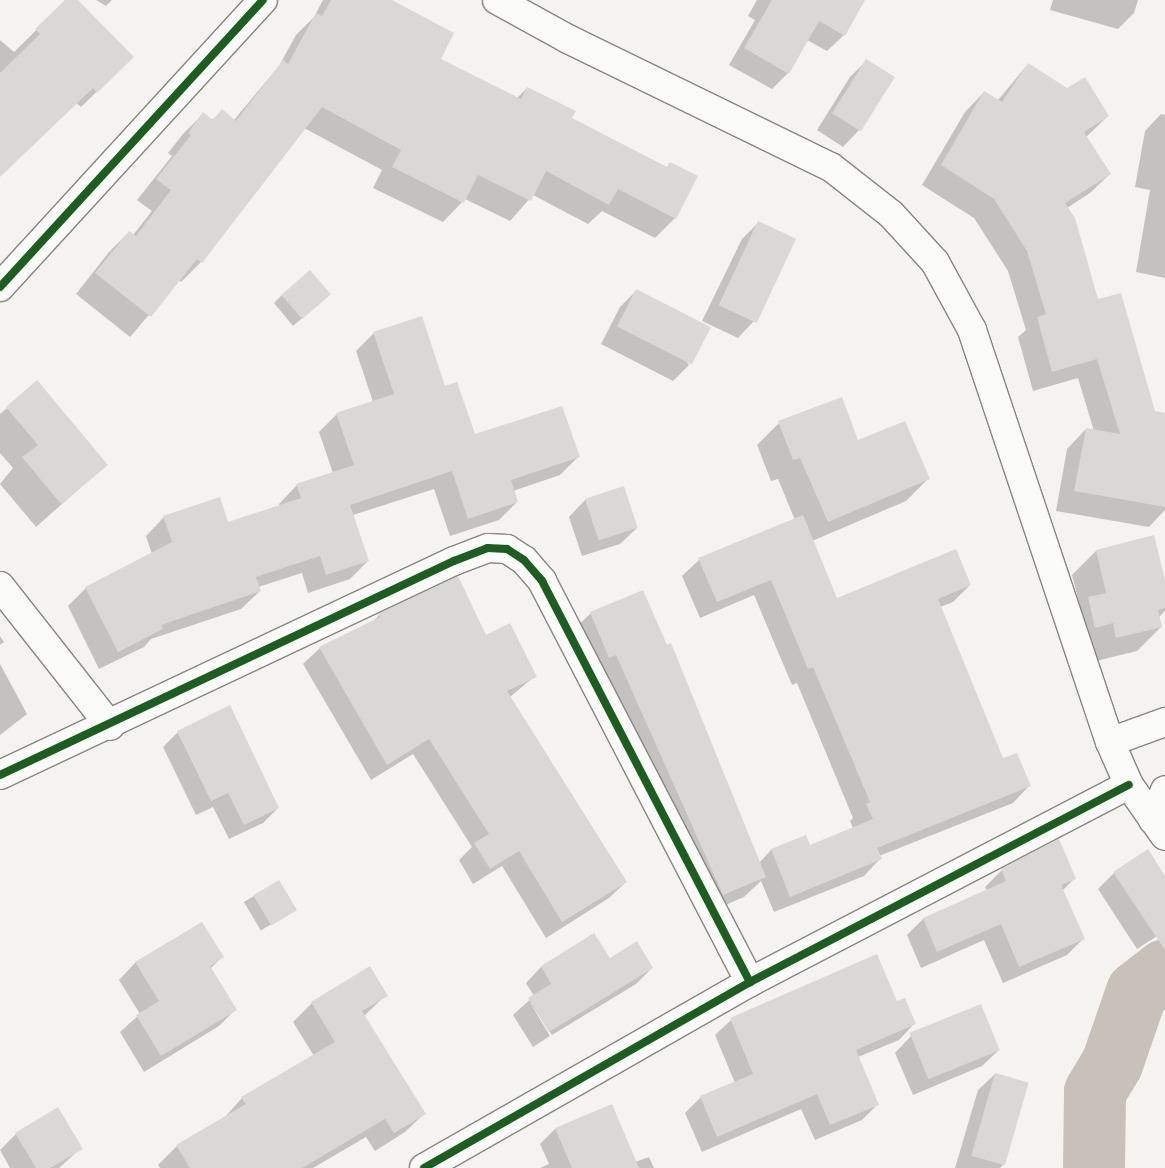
<!DOCTYPE html>
<html>
<head>
<meta charset="utf-8">
<style>
	body { margin:0 }
	#map { position:relative; width:1165px; height:1168px; overflow:hidden; background:#f4f3ef; font-family:Itim,sans-serif }
	div>[style] { position:absolute }
	[style*='--x'] { left:calc(var(--x)*1px); top:calc(var(--y)*1px); width:calc(var(--w)*1px); rotate:calc(var(--a)*1deg) }
	.shadow>* { inset:0; background:#0003; transform-origin:0 0 }
	.river>* { height:62px; margin:-31px; padding:0 31px; transform-origin:31px; border-radius:31px; background:#c7c1ba }
	.building>* { inset:0; background:#d9d8d5; transform-origin:0 0 }
	.roads { filter:drop-shadow(1px 0 #898681) drop-shadow(-1px 0 #898681) drop-shadow(0 1px #898681) drop-shadow(0 -1px #898681) }
	.street>* { height:28px; margin:-14px; padding:0 14px; transform-origin:14px; border-radius:14px; background:#fafaf8 }
	.highway>* { height:28px; margin:-14px; padding:0 14px; transform-origin:14px; border-radius:14px; background:#fafaf8 }
	.cycleway>* { height:8px; margin:-4px; padding:0 4px; transform-origin:4px; border-radius:4px; background:#1b5e20 }
	span { translate:-50% -50%; white-space:nowrap; text-align:center; line-height:1.15; -webkit-text-stroke:4.5px #fdfcf7; paint-order:stroke }
</style>
</head>
<body>
<div id="map">
	<div class="shadow">
		<div style="clip-path:polygon(67px 0,77px 0,132px 57px,81px 107px,76px 103px,0 176px,0 40px,14px 52px)"></div>
		<div style="clip-path:polygon(96px 0,112px 0,106px 6px)"></div>
		<div style="clip-path:polygon(323px 0,391px 0,439px 59px,517px 98px,527px 88px,570px 119px,666px 168px,670px 163px,675px 218px,655px 238px,602px 211px,588px 224px,533px 195px,510px 221px,465px 199px,443px 222px,373px 188px,382px 170px,304px 128px,201px 262px,181px 282px,179px 280px,130px 337px,76px 294px,109px 252px,129px 232px,133px 235px,152px 211px,137px 200px,172px 156px,168px 153px,183px 134px,203px 114px,212px 120px,222px 111px,234px 120px,279px 66px,296px 35px,314px 17px)"></div>
		<div style="clip-path:polygon(757px 0,864px 0,844px 35px,827px 51px,807px 40px,788px 73px,772px 89px,729px 65px,755px 20px,748px 16px)"></div>
		<div style="clip-path:polygon(1053px 0,1138px 0,1134px 13px,1118px 29px,1050px 10px)"></div>
		<div style="clip-path:polygon(866px 61px,859px 130px,843px 147px,817px 130px,850px 77px)"></div>
		<div style="clip-path:polygon(1028px 64px,1108px 116px,1086px 137px,1110px 174px,1090px 193px,1067px 208px,1097px 301px,1154px 412px,1165px 414px,1165px 510px,1149px 527px,1056px 511px,1067px 449px,1086px 429px,1094px 431px,1078px 378px,1033px 391px,1018px 337px,1026px 330px,1008px 271px,974px 218px,922px 185px,965px 112px,984px 92px,998px 100px)"></div>
		<div style="clip-path:polygon(1161px 114px,1165px 115px,1165px 278px,1136px 272px,1150px 190px,1135px 187px,1145px 131px)"></div>
		<div style="clip-path:polygon(759px 222px,754px 321px,738px 338px,702px 321px,742px 239px)"></div>
		<div style="clip-path:polygon(636px 291px,689px 365px,673px 381px,601px 344px,620px 307px)"></div>
		<div style="clip-path:polygon(282px 295px,321px 302px,293px 326px,274px 303px)"></div>
		<div style="clip-path:polygon(374px 333px,444px 387px,474px 435px,578px 457px,560px 475px,513px 491px,517px 502px,499px 520px,450px 536px,434px 489px,353px 515px,368px 561px,350px 579px,308px 593px,302px 573px,258px 587px,260px 591px,241px 609px,151px 639px,144px 647px,99px 669px,68px 606px,86px 588px,152px 554px,146px 536px,164px 517px,227px 524px,280px 507px,279px 504px,297px 485px,333px 473px,319px 432px,337px 414px,373px 402px,356px 351px)"></div>
		<div style="clip-path:polygon(37px 382px,106px 465px,36px 527px,0 484px,13px 468px,0 453px,0 414px)"></div>
		<div style="clip-path:polygon(779px 423px,858px 442px,928px 479px,906px 501px,812px 541px,837px 600px,970px 585px,953px 602px,940px 607px,1003px 760px,1029px 786px,1013px 803px,879px 856px,880px 859px,864px 876px,774px 912px,761px 881px,744px 897px,702px 915px,570px 633px,591px 613px,759px 863px,771px 850px,805px 836px,809px 846px,853px 828px,850px 821px,853px 818px,797px 683px,792px 685px,754px 595px,700px 618px,682px 576px,699px 560px,795px 520px,778px 479px,771px 481px,757px 445px)"></div>
		<div style="clip-path:polygon(623px 487px,637px 528px,620px 544px,582px 556px,569px 517px,585px 500px)"></div>
		<div style="clip-path:polygon(1153px 537px,1165px 586px,1165px 611px,1159px 617px,1161px 627px,1137px 651px,1092px 662px,1064px 622px,1080px 606px,1072px 575px,1096px 551px)"></div>
		<div style="clip-path:polygon(379px 615px,486px 636px,535px 676px,510px 697px,626px 882px,609px 898px,546px 938px,502px 866px,473px 884px,459px 860px,472px 847px,413px 754px,371px 780px,303px 664px,320px 648px,371px 624px)"></div>
		<div style="clip-path:polygon(0 636px,4px 642px,0 645px)"></div>
		<div style="clip-path:polygon(0 664px,27px 714px,0 735px)"></div>
		<div style="clip-path:polygon(178px 732px,278px 808px,263px 823px,229px 839px,213px 807px,196px 815px,163px 747px)"></div>
		<div style="clip-path:polygon(1002px 870px,1074px 879px,1062px 891px,1083px 939px,1067px 955px,1003px 983px,984px 940px,921px 968px,907px 935px,923px 919px,987px 891px,985px 887px)"></div>
		<div style="clip-path:polygon(1114px 873px,1165px 878px,1165px 931px,1137px 949px,1098px 889px)"></div>
		<div style="left:279px;top:881px;width:33px;height:41px;rotate:59deg"></div>
		<div style="clip-path:polygon(201px 923px,222px 957px,210px 969px,236px 1009px,219px 1026px,144px 1072px,120px 1032px,140px 1014px,119px 980px,135px 963px)"></div>
		<div style="clip-path:polygon(594px 935px,610px 960px,652px 968px,636px 984px,552px 1035px,529px 1001px,550px 1036px,533px 1047px,513px 1015px,534px 996px,526px 983px,541px 967px)"></div>
		<div style="clip-path:polygon(386px 995px,364px 1016px,424px 1114px,405px 1132px,375px 1151px,366px 1137px,313px 1168px,160px 1168px,158px 1165px,177px 1146px,224px 1118px,242px 1098px,314px 1056px,293px 1022px,312px 1003px)"></div>
		<div style="clip-path:polygon(897px 1003px,914px 1024px,899px 1040px,858px 1057px,878px 1104px,862px 1120px,815px 1140px,801px 1109px,702px 1152px,685px 1113px,701px 1097px,735px 1083px,715px 1035px,731px 1020px)"></div>
		<div style="clip-path:polygon(911px 1036px,999px 1050px,982px 1066px,913px 1095px,895px 1053px)"></div>
		<div style="clip-path:polygon(995px 1074px,1003px 1165px,1000px 1168px,955px 1168px,978px 1090px)"></div>
		<div style="clip-path:polygon(611px 1105px,635px 1162px,649px 1157px,654px 1168px,540px 1168px,549px 1164px,540px 1144px,555px 1129px)"></div>
		<div style="clip-path:polygon(16px 1134px,81px 1148px,59px 1168px,10px 1168px,0 1150px)"></div>
	</div>
	<div class="river">
		<div style="--x:1094;--y:1168;--w:76;--a:-89.2"></div>
		<div style="--x:1095;--y:1092;--w:33;--a:-59"></div>
		<div style="--x:1112;--y:1064;--w:76;--a:-70.9"></div>
		<div style="--x:1137;--y:992;--w:36;--a:-38"></div>
	</div>
	<div class="building">
		<div style="clip-path:polygon(65px 0,78px 0,134px 57px,97px 93px,93px 88px,0 177px,0 73px,40px 34px,35px 29px)"></div>
		<div style="clip-path:polygon(331px 0,392px 0,454px 33px,441px 59px,521px 99px,527px 87px,576px 111px,572px 118px,667px 167px,670px 162px,698px 176px,676px 219px,618px 189px,609px 205px,546px 171px,531px 201px,478px 175px,464px 203px,392px 167px,401px 150px,322px 107px,202px 263px,197px 259px,151px 317px,95px 273px,129px 231px,136px 236px,171px 190px,156px 179px,191px 135px,188px 133px,203px 112px,213px 120px,222px 109px,236px 121px,283px 60px,288px 64px,316px 13px,322px 16px)"></div>
		<div style="clip-path:polygon(772px 0,865px 0,845px 36px,819px 21px,789px 74px,744px 48px)"></div>
		<div style="left:866px;top:59px;width:34px;height:64px;rotate:32deg"></div>
		<div style="clip-path:polygon(1028px 63px,1067px 88px,1085px 77px,1109px 116px,1084px 132px,1111px 174px,1065px 203px,1075px 218px,1098px 299px,1121px 293px,1155px 411px,1165px 413px,1165px 507px,1074px 491px,1086px 428px,1120px 434px,1097px 359px,1052px 372px,1037px 317px,1046px 314px,1027px 251px,994px 199px,941px 165px,984px 91px,1002px 102px)"></div>
		<div style="left:758px;top:221px;width:42px;height:93px;rotate:25deg"></div>
		<div style="left:310px;top:270px;width:32px;height:38px;rotate:49deg"></div>
		<div style="left:636px;top:289px;width:84px;height:42px;rotate:27deg"></div>
		<div style="clip-path:polygon(422px 316px,445px 386px,457px 382px,475px 434px,562px 406px,580px 457px,511px 480px,518px 502px,468px 519px,452px 471px,350px 505px,369px 561px,326px 575px,320px 556px,256px 577px,261px 591px,161px 625px,163px 629px,118px 652px,85px 587px,172px 542px,163px 516px,220px 497px,228px 522px,301px 498px,296px 484px,354px 465px,336px 413px,394px 394px,373px 332px)"></div>
		<div style="clip-path:polygon(37px 380px,108px 465px,61px 504px,22px 457px,38px 445px,6px 407px)"></div>
		<div style="clip-path:polygon(842px 397px,858px 440px,905px 421px,930px 479px,828px 522px,800px 458px,793px 460px,778px 421px)"></div>
		<div style="left:624px;top:486px;width:44px;height:41px;rotate:72deg"></div>
		<div style="clip-path:polygon(803px 515px,837px 598px,956px 549px,971px 585px,938px 599px,1003px 758px,1017px 753px,1031px 786px,877px 848px,882px 859px,790px 897px,771px 849px,806px 835px,810px 845px,873px 819px,866px 804px,870px 802px,813px 667px,808px 669px,771px 580px,717px 602px,698px 558px)"></div>
		<div style="clip-path:polygon(1154px 535px,1165px 580px,1165px 608px,1158px 610px,1162px 627px,1116px 638px,1113px 623px,1095px 628px,1088px 597px,1106px 593px,1096px 550px)"></div>
		<div style="clip-path:polygon(458px 576px,486px 635px,510px 623px,537px 677px,507px 691px,627px 882px,562px 922px,519px 851px,490px 869px,474px 843px,489px 834px,429px 739px,387px 765px,319px 647px,380px 617px,378px 614px)"></div>
		<div style="clip-path:polygon(643px 590px,667px 645px,671px 643px,766px 877px,723px 895px,616px 655px,609px 658px,590px 612px)"></div>
		<div style="clip-path:polygon(230px 705px,279px 808px,244px 825px,228px 793px,211px 801px,177px 731px)"></div>
		<div style="clip-path:polygon(1059px 839px,1076px 879px,1061px 885px,1085px 939px,1019px 967px,1001px 924px,937px 952px,923px 918px,1006px 881px,1001px 869px)"></div>
		<div style="clip-path:polygon(1148px 849px,1165px 876px,1165px 950px,1113px 872px)"></div>
		<div style="left:279px;top:880px;width:35px;height:30px;rotate:59deg"></div>
		<div style="clip-path:polygon(202px 922px,224px 957px,210px 966px,237px 1010px,161px 1056px,136px 1015px,159px 1001px,135px 962px)"></div>
		<div style="clip-path:polygon(594px 933px,610px 958px,637px 941px,653px 968px,549px 1032px,528px 998px,551px 984px,541px 966px)"></div>
		<div style="clip-path:polygon(877px 954px,897px 1001px,905px 998px,916px 1024px,856px 1050px,879px 1105px,830px 1125px,817px 1094px,717px 1137px,700px 1096px,753px 1074px,730px 1018px)"></div>
		<div style="clip-path:polygon(370px 966px,388px 996px,362px 1011px,426px 1114px,394px 1133px,385px 1119px,302px 1168px,190px 1168px,176px 1145px,246px 1104px,241px 1097px,335px 1042px,311px 1002px)"></div>
		<div style="left:981px;top:1004px;width:50px;height:77px;rotate:68deg"></div>
		<div style="left:995px;top:1073px;width:35px;height:86px;rotate:16deg"></div>
		<div style="clip-path:polygon(612px 1104px,639px 1168px,572px 1168px,555px 1128px)"></div>
		<div style="clip-path:polygon(58px 1107px,83px 1149px,50px 1168px,36px 1168px,15px 1133px)"></div>
	</div>
	<div class="roads">
		<div class="street">
			<div style="--x:0;--y:287;--w:389;--a:-47.5"></div>
			<div style="--x:0;--y:586;--w:178;--a:51.8"></div>
			<div style="--x:1110;--y:742;--w:59;--a:-20"></div>
			<div style="--x:0;--y:775;--w:502;--a:-25.24"></div>
			<div style="--x:454;--y:561;--w:36;--a:-21"></div>
			<div style="--x:488;--y:548;--w:19;--a:3"></div>
			<div style="--x:507;--y:549;--w:20;--a:33"></div>
			<div style="--x:524;--y:560;--w:28;--a:49"></div>
			<div style="--x:542;--y:581;--w:452;--a:62.6"></div>
			<div style="--x:1153;--y:820;--w:32;--a:-68"></div>
			<div style="--x:424;--y:1168;--w:375;--a:-29.7"></div>
			<div style="--x:750;--y:982;--w:427;--a:-27.5"></div>
		</div>
		<div class="highway">
			<div style="--x:497;--y:0;--w:81;--a:28.8"></div>
			<div style="--x:568;--y:39;--w:292;--a:26"></div>
			<div style="--x:831;--y:167;--w:76;--a:38.1"></div>
			<div style="--x:891;--y:214;--w:65;--a:47.5"></div>
			<div style="--x:935;--y:262;--w:77;--a:61.4"></div>
			<div style="--x:972;--y:330;--w:434;--a:71.5"></div>
			<div style="--x:1110;--y:742;--w:47;--a:66.2"></div>
			<div style="--x:1129;--y:785;--w:62;--a:54.8"></div>
		</div>
	</div>
	<div class="cycleway">
		<div style="--x:0;--y:287;--w:389;--a:-47.5"></div>
		<div style="--x:0;--y:775;--w:502;--a:-25.24"></div>
		<div style="--x:454;--y:561;--w:36;--a:-21"></div>
		<div style="--x:488;--y:548;--w:19;--a:3"></div>
		<div style="--x:507;--y:549;--w:20;--a:33"></div>
		<div style="--x:524;--y:560;--w:28;--a:49"></div>
		<div style="--x:542;--y:581;--w:452;--a:62.6"></div>
		<div style="--x:424;--y:1168;--w:375;--a:-29.7"></div>
		<div style="--x:750;--y:982;--w:427;--a:-27.5"></div>
	</div>
</div>
</body>
</html>
